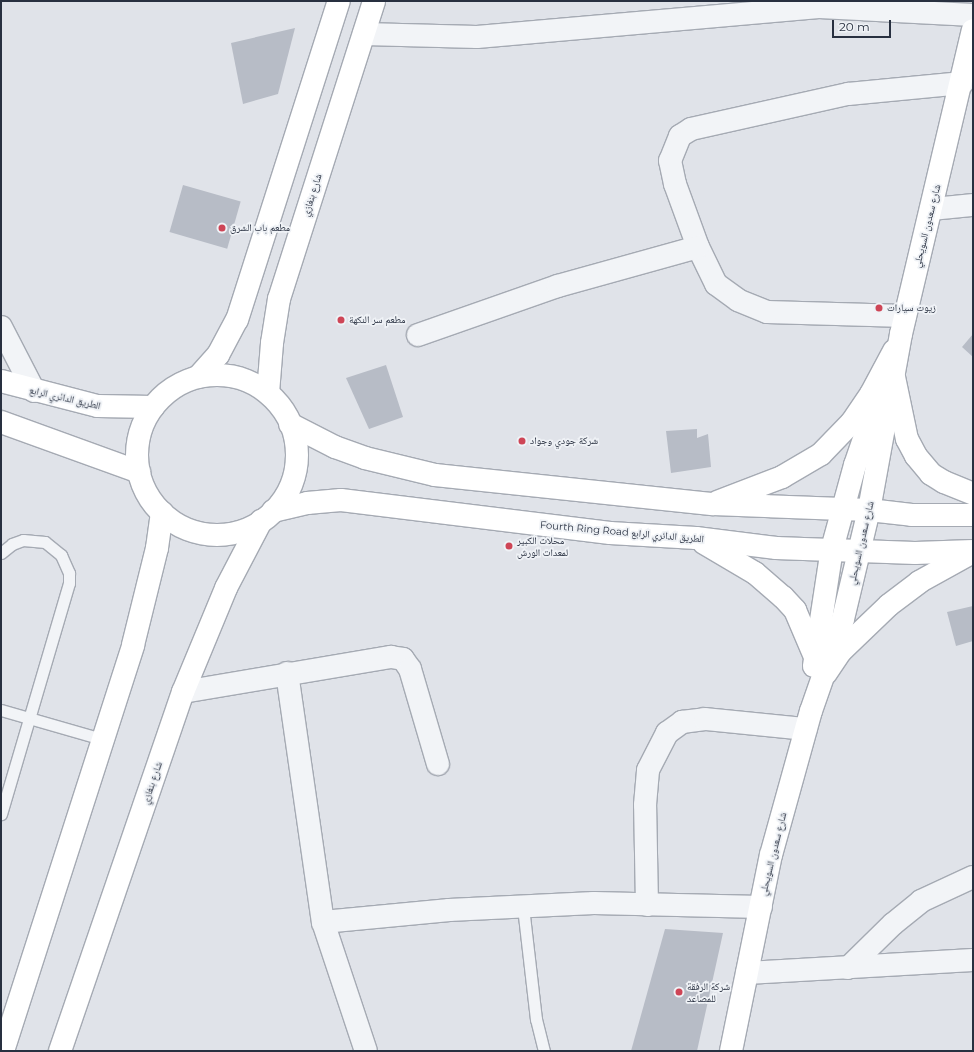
<!DOCTYPE html>
<html>
<head>
<meta charset="utf-8">
<style>
	body { margin:0 }
	#map { position:relative; width:974px; height:1052px; overflow:hidden; background:#e0e3e9; font-family:Montserrat,"Noto Naskh Arabic",sans-serif }
	div>[style] { position:absolute }
	[style*='--x'] { left:calc(var(--x)*1px); top:calc(var(--y)*1px); width:calc(var(--w)*1px); rotate:calc(var(--a)*1deg) }
	.building>* { inset:0; background:#b7bcc6; transform-origin:0 0 }
	.roads { filter:drop-shadow(1px 0 #a5aab3) drop-shadow(-1px 0 #a5aab3) drop-shadow(0 1px #a5aab3) drop-shadow(0 -1px #a5aab3) }
	.lane>* { height:11px; margin:-5.5px; padding:0 5.5px; transform-origin:5.5px; border-radius:5.5px; background:#f2f4f7 }
	.street>* { height:22px; margin:-11px; padding:0 11px; transform-origin:11px; border-radius:11px; background:#f2f4f7 }
	.secondary>* { height:22px; margin:-11px; padding:0 11px; transform-origin:11px; border-radius:11px; background:#fff }
	.primary>* { height:22px; margin:-11px; padding:0 11px; transform-origin:11px; border-radius:11px; background:#fff }
	.primary>.ring { margin:-11px; padding:0; box-sizing:content-box; background:none; border:22px solid #fff; border-radius:50% }
	.dots>* { width:11px; height:11px; translate:-50% -50%; box-sizing:border-box; border:2px solid #eff2f6; border-radius:50% }
	span { translate:-50% -50%; white-space:nowrap; text-align:center; line-height:1.15; -webkit-text-stroke:3.5px #eff2f6; paint-order:stroke }
	.street-label { font-size:10px; color:#283040 }
	.poi-label { font-size:10px; color:#283040 }
	.left { translate:0 -50%; text-align:left }
	.frame { position:absolute; inset:0; border:2px solid #283040; pointer-events:none }
	.scale { position:absolute; left:832px; top:20px; width:59px; height:18px; box-sizing:border-box; border:2px solid #283040; border-top:0; padding-left:5px; font-size:12px; line-height:14px; white-space:nowrap; color:#283040; -webkit-text-stroke:3px #eff2f6; paint-order:stroke }
</style>
</head>
<body>
<div id="map">
	<div class="building">
		<div style="clip-path:polygon(295px 28px,278px 94px,243px 104px,231px 43px)"></div>
		<div style="left:183px;top:185px;width:60px;height:49px;rotate:16deg"></div>
		<div style="clip-path:polygon(973px 334px,973px 357px,962px 347px)"></div>
		<div style="clip-path:polygon(386px 365px,403px 417px,369px 429px,346px 378px)"></div>
		<div style="clip-path:polygon(697px 429px,697px 438px,708px 434px,711px 467px,671px 473px,666px 431px)"></div>
		<div style="clip-path:polygon(973px 606px,973px 641px,956px 646px,947px 612px)"></div>
		<div style="clip-path:polygon(665px 929px,723px 933px,697px 1051px,631px 1051px)"></div>
	</div>
	<div class="roads">
		<div class="lane">
			<div style="--x:1;--y:553;--w:14;--a:-39"></div>
			<div style="--x:12;--y:544;--w:12;--a:-20"></div>
			<div style="--x:23;--y:540;--w:22;--a:5"></div>
			<div style="--x:45;--y:542;--w:21;--a:39"></div>
			<div style="--x:61;--y:555;--w:20;--a:66"></div>
			<div style="--x:69;--y:573;--w:10;--a:90"></div>
			<div style="--x:69;--y:583;--w:241;--a:106.4"></div>
			<div style="--x:1;--y:710;--w:105;--a:16"></div>
			<div style="--x:523;--y:907;--w:113;--a:83.4"></div>
			<div style="--x:536;--y:1019;--w:33;--a:76"></div>
		</div>
		<div class="street">
			<div style="--x:364;--y:34;--w:113;--a:1.5"></div>
			<div style="--x:477;--y:37;--w:343;--a:-5"></div>
			<div style="--x:819;--y:7;--w:154;--a:3"></div>
			<div style="--x:932;--y:209;--w:41;--a:-5.6"></div>
			<div style="--x:905;--y:316;--w:138;--a:-178.3"></div>
			<div style="--x:767;--y:312;--w:31;--a:-158"></div>
			<div style="--x:738;--y:300;--w:27;--a:-144"></div>
			<div style="--x:716;--y:284;--w:41;--a:-115.9"></div>
			<div style="--x:698;--y:247;--w:67;--a:-110.1"></div>
			<div style="--x:675;--y:184;--w:24;--a:-102"></div>
			<div style="--x:670;--y:161;--w:27;--a:-68"></div>
			<div style="--x:680;--y:136;--w:13;--a:-32"></div>
			<div style="--x:691;--y:129;--w:161;--a:-12.6"></div>
			<div style="--x:848;--y:94;--w:115;--a:-5.5"></div>
			<div style="--x:1;--y:327;--w:72;--a:62.7"></div>
			<div style="--x:418;--y:335;--w:148;--a:-19.3"></div>
			<div style="--x:558;--y:286;--w:145;--a:-15.6"></div>
			<div style="--x:287;--y:673;--w:252;--a:81.8"></div>
			<div style="--x:323;--y:922;--w:136;--a:71.6"></div>
			<div style="--x:183;--y:692;--w:211;--a:-9.6"></div>
			<div style="--x:391;--y:657;--w:12;--a:9"></div>
			<div style="--x:403;--y:659;--w:12;--a:55"></div>
			<div style="--x:410;--y:669;--w:99;--a:73.6"></div>
			<div style="--x:647;--y:905;--w:100;--a:-91.1"></div>
			<div style="--x:645;--y:805;--w:35;--a:-85"></div>
			<div style="--x:648;--y:770;--w:42;--a:-62.8"></div>
			<div style="--x:667;--y:733;--w:19;--a:-36"></div>
			<div style="--x:682;--y:722;--w:23;--a:-7"></div>
			<div style="--x:705;--y:719;--w:101;--a:5.7"></div>
			<div style="--x:323;--y:922;--w:127;--a:-5.4"></div>
			<div style="--x:449;--y:910;--w:145;--a:-2.8"></div>
			<div style="--x:594;--y:903;--w:167;--a:1.4"></div>
			<div style="--x:848;--y:968;--w:63;--a:-44.4"></div>
			<div style="--x:893;--y:924;--w:36;--a:-39"></div>
			<div style="--x:921;--y:901;--w:57;--a:-24.8"></div>
			<div style="--x:747;--y:973;--w:226;--a:-3.3"></div>
		</div>
		<div class="secondary">
			<div style="--x:814;--y:666;--w:118;--a:-81.3"></div>
			<div style="--x:832;--y:549;--w:87;--a:-74.7"></div>
			<div style="--x:855;--y:465;--w:87;--a:-71.1"></div>
			<div style="--x:731;--y:1051;--w:200;--a:-78.5"></div>
			<div style="--x:771;--y:855;--w:149;--a:-74.5"></div>
			<div style="--x:811;--y:711;--w:97;--a:-70.8"></div>
			<div style="--x:843;--y:619;--w:112;--a:-76.6"></div>
			<div style="--x:869;--y:510;--w:179;--a:-79.7"></div>
			<div style="--x:901;--y:334;--w:312;--a:-76.7"></div>
		</div>
		<div class="primary">
			<div class="ring" style="left:137px;top:375px;width:138px;height:138px"></div>
			<div style="--x:198;--y:377;--w:30;--a:-48"></div>
			<div style="--x:218;--y:355;--w:40;--a:-62"></div>
			<div style="--x:237;--y:320;--w:335;--a:-72.3"></div>
			<div style="--x:894;--y:377;--w:63;--a:78.2"></div>
			<div style="--x:907;--y:439;--w:19;--a:62"></div>
			<div style="--x:916;--y:456;--w:23;--a:50"></div>
			<div style="--x:931;--y:474;--w:15;--a:32"></div>
			<div style="--x:944;--y:482;--w:31;--a:22"></div>
			<div style="--x:1;--y:381;--w:100;--a:14.5"></div>
			<div style="--x:98;--y:406;--w:55;--a:1"></div>
			<div style="--x:268;--y:393;--w:50;--a:-85.4"></div>
			<div style="--x:272;--y:343;--w:45;--a:-81"></div>
			<div style="--x:279;--y:299;--w:313;--a:-72.3"></div>
			<div style="--x:1;--y:422;--w:147;--a:19.9"></div>
			<div style="--x:290;--y:424;--w:51;--a:27.1"></div>
			<div style="--x:335;--y:447;--w:32;--a:20"></div>
			<div style="--x:365;--y:458;--w:72;--a:13.7"></div>
			<div style="--x:435;--y:475;--w:280;--a:6"></div>
			<div style="--x:713;--y:504;--w:156;--a:2.2"></div>
			<div style="--x:869;--y:510;--w:43;--a:6.6"></div>
			<div style="--x:912;--y:515;--w:61;--a:0"></div>
			<div style="--x:717;--y:502;--w:70;--a:-21"></div>
			<div style="--x:782;--y:477;--w:45;--a:-30.5"></div>
			<div style="--x:821;--y:454;--w:45;--a:-45.9"></div>
			<div style="--x:852;--y:422;--w:34;--a:-56"></div>
			<div style="--x:871;--y:394;--w:49;--a:-61.9"></div>
			<div style="--x:273;--y:511;--w:35;--a:-13"></div>
			<div style="--x:307;--y:503;--w:34;--a:-5"></div>
			<div style="--x:341;--y:500;--w:271;--a:7"></div>
			<div style="--x:610;--y:533;--w:86;--a:3.3"></div>
			<div style="--x:696;--y:538;--w:81;--a:7.1"></div>
			<div style="--x:776;--y:548;--w:139;--a:2.1"></div>
			<div style="--x:915;--y:553;--w:58;--a:-2"></div>
			<div style="--x:704;--y:543;--w:59;--a:30.5"></div>
			<div style="--x:755;--y:573;--w:37;--a:41"></div>
			<div style="--x:783;--y:597;--w:18;--a:47"></div>
			<div style="--x:795;--y:610;--w:51;--a:66.9"></div>
			<div style="--x:826;--y:673;--w:27;--a:-56"></div>
			<div style="--x:841;--y:651;--w:66;--a:-43.8"></div>
			<div style="--x:889;--y:605;--w:38;--a:-37"></div>
			<div style="--x:919;--y:582;--w:60;--a:-29.1"></div>
			<div style="--x:3;--y:1051;--w:426;--a:-72.2"></div>
			<div style="--x:133;--y:645;--w:100;--a:-76.1"></div>
			<div style="--x:157;--y:548;--w:36;--a:-82"></div>
			<div style="--x:60;--y:1051;--w:379;--a:-71.1"></div>
			<div style="--x:183;--y:692;--w:113;--a:-67.5"></div>
			<div style="--x:226;--y:588;--w:76;--a:-62.4"></div>
		</div>
	</div>
	<div class="dots">
		<div style="left:222px;top:228px;background:#ce4556"></div>
		<div style="left:879px;top:308px;background:#ce4556"></div>
		<div style="left:341px;top:320px;background:#ce4556"></div>
		<div style="left:522px;top:441px;background:#ce4556"></div>
		<div style="left:509px;top:546px;background:#ce4556"></div>
		<div style="left:679px;top:992px;background:#ce4556"></div>
	</div>
	<div class="street-label">
		<span style="left:312px;top:195px;rotate:-72deg">شارع بنغازي</span>
		<span style="left:927px;top:226px;rotate:-76deg">شارع سعدون السويحلي</span>
		<span style="left:65px;top:398px;rotate:13deg">الطريق الدائري الرابع</span>
		<span style="left:622px;top:532px;rotate:5deg">Fourth Ring Road الطريق الدائري الرابع</span>
		<span style="left:861px;top:543px;rotate:-77deg">شارع سعدون السويحلي</span>
		<span style="left:152px;top:783px;rotate:-71deg">شارع بنغازي</span>
		<span style="left:773px;top:854px;rotate:-76deg">شارع سعدون السويحلي</span>
	</div>
	<div class="poi-label">
		<span class="left" style="left:230px;top:228px">مطعم باب الشرق</span>
		<span class="left" style="left:887px;top:308px">زيوت سيارات</span>
		<span class="left" style="left:349px;top:320px">مطعم سر النكهة</span>
		<span class="left" style="left:530px;top:441px">شركة جودي وجواد</span>
		<span class="left" style="left:517px;top:546px">محلات الكبير<br>لمعدات الورش</span>
		<span class="left" style="left:687px;top:992px">شركة الرفقة<br>للمصاعد</span>
	</div>
	<div class="frame"></div>
	<div class="scale">20 m</div>
</div>
</body>
</html>
